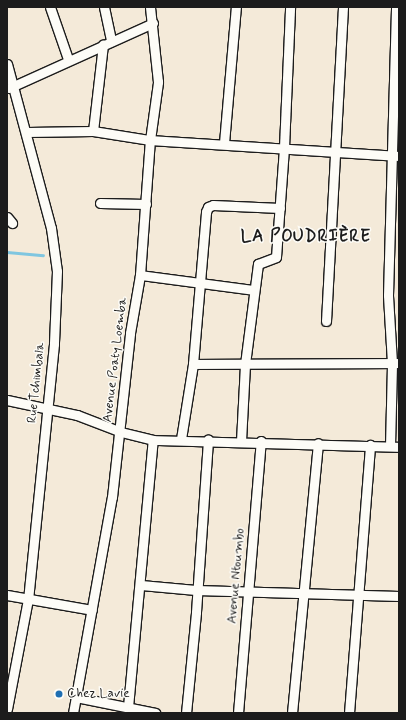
<!DOCTYPE html>
<html>
<head>
<meta charset="utf-8">
<style>
	body { margin:0 }
	#map { position:relative; width:406px; height:720px; overflow:hidden; background:#f4ead9; font-family:Mynerve,sans-serif }
	div>[style] { position:absolute }
	[style*='--x'] { left:calc(var(--x)*1px); top:calc(var(--y)*1px); width:calc(var(--w)*1px); rotate:calc(var(--a)*1deg) }
	.stream>* { height:2.5px; margin:-1.25px; padding:0 1.25px; transform-origin:1.25px; border-radius:1.25px; background:#7fc6e0 }
	.roads { filter:drop-shadow(1px 0 #1c1c1c) drop-shadow(-1px 0 #1c1c1c) drop-shadow(0 1px #1c1c1c) drop-shadow(0 -1px #1c1c1c) }
	.minor>* { height:9px; margin:-4.5px; padding:0 4.5px; transform-origin:4.5px; border-radius:4.5px; background:#fdfcf7 }
	.dots>* { width:11px; height:11px; translate:-50% -50%; box-sizing:border-box; border:2px solid #fdfcf7; border-radius:50% }
	span { translate:-50% -50%; white-space:nowrap; text-align:center; line-height:1.15; -webkit-text-stroke:3px #fdfcf7; paint-order:stroke }
	.street-label { font-size:13px; color:#1c1c1c }
	.poi-label { font-size:13px; color:#1c1c1c }
	.left { translate:0 -50%; text-align:left }
	.district-label { font-size:17px; color:#1c1c1c; font-weight:700; letter-spacing:1px }
	.frame { position:absolute; inset:0; border:8px solid #1c1c1c; pointer-events:none }
</style>
</head>
<body>
<div id="map">
	<div class="stream">
		<div style="--x:7;--y:252;--w:36;--a:5"></div>
	</div>
	<div class="roads">
		<div class="minor">
			<div style="--x:50;--y:7;--w:55;--a:70.9"></div>
			<div style="--x:104;--y:7;--w:35;--a:78"></div>
			<div style="--x:7;--y:64;--w:170;--a:75"></div>
			<div style="--x:51;--y:228;--w:43;--a:82.1"></div>
			<div style="--x:57;--y:271;--w:73;--a:92.4"></div>
			<div style="--x:54;--y:344;--w:256;--a:95.8"></div>
			<div style="--x:28;--y:599;--w:112;--a:100.8"></div>
			<div style="--x:9;--y:88;--w:158;--a:-24.3"></div>
			<div style="--x:93;--y:131;--w:87;--a:-83.4"></div>
			<div style="--x:27;--y:132;--w:66;--a:-0.9"></div>
			<div style="--x:93;--y:131;--w:58;--a:9"></div>
			<div style="--x:150;--y:140;--w:249;--a:3.7"></div>
			<div style="--x:224;--y:143;--w:137;--a:-85"></div>
			<div style="--x:100;--y:203;--w:46;--a:1.2"></div>
			<div style="--x:7;--y:217;--w:8;--a:50"></div>
			<div style="--x:140;--y:275;--w:115;--a:7.5"></div>
			<div style="--x:326;--y:321;--w:314;--a:-86.9"></div>
			<div style="--x:193;--y:364;--w:206;--a:-0.3"></div>
			<div style="--x:7;--y:400;--w:72;--a:12.1"></div>
			<div style="--x:77;--y:415;--w:47;--a:21.1"></div>
			<div style="--x:121;--y:432;--w:33;--a:14"></div>
			<div style="--x:153;--y:440;--w:246;--a:1.6"></div>
			<div style="--x:181;--y:439;--w:76;--a:-80.9"></div>
			<div style="--x:193;--y:364;--w:153;--a:-85.1"></div>
			<div style="--x:206;--y:212;--w:5;--a:-68"></div>
			<div style="--x:208;--y:207;--w:5;--a:-22"></div>
			<div style="--x:213;--y:205;--w:67;--a:2.6"></div>
			<div style="--x:241;--y:441;--w:77;--a:-87"></div>
			<div style="--x:245;--y:364;--w:101;--a:-82.6"></div>
			<div style="--x:258;--y:264;--w:19;--a:-21"></div>
			<div style="--x:276;--y:257;--w:110;--a:-85.8"></div>
			<div style="--x:284;--y:147;--w:140;--a:-87.5"></div>
			<div style="--x:390;--y:446;--w:83;--a:-88.6"></div>
			<div style="--x:392;--y:363;--w:68;--a:-93.4"></div>
			<div style="--x:388;--y:295;--w:288;--a:-88.4"></div>
			<div style="--x:141;--y:585;--w:55;--a:5.2"></div>
			<div style="--x:196;--y:590;--w:203;--a:1.7"></div>
			<div style="--x:7;--y:595;--w:86;--a:10"></div>
			<div style="--x:76;--y:697;--w:81;--a:11.4"></div>
			<div style="--x:128;--y:707;--w:268;--a:-84.7"></div>
			<div style="--x:73;--y:713;--w:219;--a:-79.8"></div>
			<div style="--x:112;--y:497;--w:165;--a:-83.7"></div>
			<div style="--x:130;--y:333;--w:59;--a:-80.2"></div>
			<div style="--x:140;--y:275;--w:135;--a:-85.8"></div>
			<div style="--x:150;--y:140;--w:59;--a:-82.1"></div>
			<div style="--x:158;--y:82;--w:75;--a:-96.1"></div>
			<div style="--x:186;--y:713;--w:101;--a:-84.3"></div>
			<div style="--x:196;--y:612;--w:173;--a:-86"></div>
			<div style="--x:238;--y:713;--w:273;--a:-85.2"></div>
			<div style="--x:292;--y:713;--w:271;--a:-84.5"></div>
			<div style="--x:349;--y:713;--w:269;--a:-85.5"></div>
		</div>
	</div>
	<div class="dots">
		<div style="left:59px;top:694px;background:#1f6fb2"></div>
	</div>
	<div class="street-label">
		<span style="left:116px;top:360px;rotate:-83deg">Avenue Poaty Loemba</span>
		<span style="left:37px;top:383px;rotate:-84deg">Rue Tchimbala</span>
		<span style="left:237px;top:576px;rotate:-85deg">Avenue Ntoumbo</span>
	</div>
	<div class="poi-label">
		<span class="left" style="left:67px;top:694px">Chez Lavie</span>
	</div>
	<div class="district-label">
		<span style="left:306px;top:237px">LA POUDRIÈRE</span>
	</div>
	<div class="frame"></div>
</div>
</body>
</html>
